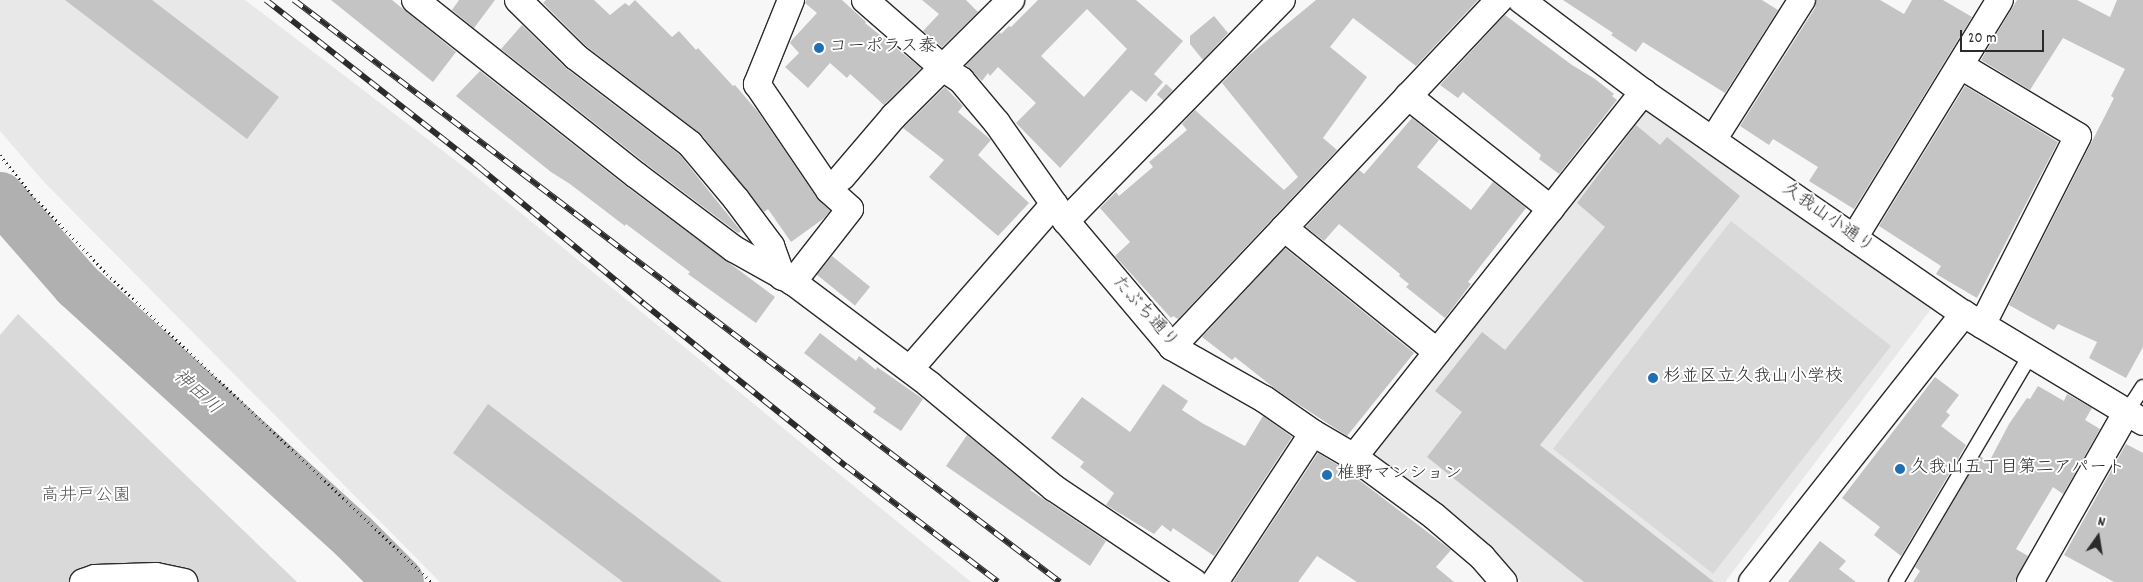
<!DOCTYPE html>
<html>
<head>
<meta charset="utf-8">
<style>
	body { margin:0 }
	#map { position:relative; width:2143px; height:582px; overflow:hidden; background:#f7f7f7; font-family:Dekko,"Klee One",sans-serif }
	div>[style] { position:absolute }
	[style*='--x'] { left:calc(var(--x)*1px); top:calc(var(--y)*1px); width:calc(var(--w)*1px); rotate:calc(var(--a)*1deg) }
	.built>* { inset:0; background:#e8e8e8 }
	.green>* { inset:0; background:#d9d9d9; transform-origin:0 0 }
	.river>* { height:50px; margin:-25px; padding:0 25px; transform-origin:25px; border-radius:25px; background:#b0b0b0 }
	.building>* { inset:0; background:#c4c4c4; transform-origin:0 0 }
	.path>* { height:3px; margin-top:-1.5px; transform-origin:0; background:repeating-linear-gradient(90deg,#2b2b2b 0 1px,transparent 0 5px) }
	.roads { filter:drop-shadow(1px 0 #2b2b2b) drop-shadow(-1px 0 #2b2b2b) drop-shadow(0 1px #2b2b2b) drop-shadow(0 -1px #2b2b2b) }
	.lane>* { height:14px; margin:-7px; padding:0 7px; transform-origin:7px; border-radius:7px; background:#fff }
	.street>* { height:26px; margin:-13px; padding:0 13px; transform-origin:13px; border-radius:13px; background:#fff }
	.rail>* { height:5.5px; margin-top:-2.75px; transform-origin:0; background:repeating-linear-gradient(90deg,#fff 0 11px,#2b2b2b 0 22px); box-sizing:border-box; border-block:1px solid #2b2b2b }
	.dots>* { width:14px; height:14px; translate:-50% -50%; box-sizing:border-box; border:2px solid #fff; border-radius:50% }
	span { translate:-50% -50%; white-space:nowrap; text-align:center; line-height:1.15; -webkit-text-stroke:4px #fff; paint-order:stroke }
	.poi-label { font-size:18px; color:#2b2b2b }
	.left { translate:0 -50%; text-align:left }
	.street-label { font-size:18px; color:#2b2b2b }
	.park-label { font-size:18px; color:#565656 }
	.water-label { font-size:19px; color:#5a5a5a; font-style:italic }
	.north { position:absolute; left:2073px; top:512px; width:50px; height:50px; -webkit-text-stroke:4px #fff; paint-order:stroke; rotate:13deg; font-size:14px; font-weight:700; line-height:20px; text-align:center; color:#2b2b2b }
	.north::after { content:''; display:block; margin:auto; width:18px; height:22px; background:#2b2b2b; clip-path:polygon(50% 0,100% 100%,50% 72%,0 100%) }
	.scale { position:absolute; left:1960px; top:30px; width:84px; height:22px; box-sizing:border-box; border:2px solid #2b2b2b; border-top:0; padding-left:6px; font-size:15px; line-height:18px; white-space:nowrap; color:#2b2b2b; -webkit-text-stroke:4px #fff; paint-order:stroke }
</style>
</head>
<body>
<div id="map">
	<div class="built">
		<div style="clip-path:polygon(0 0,245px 0,472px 173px,971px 582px,440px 582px,44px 182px,0 131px)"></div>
		<div style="clip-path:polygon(1643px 101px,1934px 305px,1725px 582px,1521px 582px,1498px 553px,1371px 451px)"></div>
	</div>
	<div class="green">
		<div style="left:1731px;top:221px;width:203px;height:289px;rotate:38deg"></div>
		<div style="clip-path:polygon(18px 314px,297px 582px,0 582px,0 335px)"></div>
	</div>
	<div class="river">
		<div style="--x:0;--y:197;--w:117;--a:48.8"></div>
		<div style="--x:77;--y:285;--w:373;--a:42.3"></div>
		<div style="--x:353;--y:536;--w:65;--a:45"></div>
	</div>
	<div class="building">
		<div style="clip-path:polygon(65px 0,152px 0,279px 97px,247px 139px)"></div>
		<div style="clip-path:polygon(331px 0,392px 0,456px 52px,433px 82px)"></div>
		<div style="clip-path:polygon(459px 0,495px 0,474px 28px,452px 10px)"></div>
		<div style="clip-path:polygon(546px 0,594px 0,610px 15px,625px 3px,629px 6px,635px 0,672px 37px,679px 31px,696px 50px,698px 48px,733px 86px,735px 85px,758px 112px,817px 198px,830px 211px,823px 219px,791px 242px,768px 209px,764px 212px,701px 134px,586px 46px,543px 3px)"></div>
		<div style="clip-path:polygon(806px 0,842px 0,866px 22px,865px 23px,921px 68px,884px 105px,850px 74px,847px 78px,830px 63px,808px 88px,785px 67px,799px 53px,790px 43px,791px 41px,817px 13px,805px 3px)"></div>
		<div style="clip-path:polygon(922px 0,966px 0,978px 12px,942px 47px,923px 31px,939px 14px)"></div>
		<div style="clip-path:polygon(evenodd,1038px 0,1136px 0,1183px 41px,1154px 74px,1163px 82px,1146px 102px,1131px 90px,1060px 168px,1016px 123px,1036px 103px,998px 67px,990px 76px,988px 73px,982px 81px,966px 65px,1000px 32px,1001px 34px,1009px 26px,1011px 27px,1038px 0,1087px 9px,1127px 49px,1084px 97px,1041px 56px,1087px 9px)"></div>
		<div style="clip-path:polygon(1316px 0,1478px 0,1416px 66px,1353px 18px,1330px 47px,1367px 77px,1323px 138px,1337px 150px,1178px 319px,1173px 316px,1171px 318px,1115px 256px,1130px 242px,1100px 208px,1116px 192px,1119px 196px,1153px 167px,1149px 162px,1187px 130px,1182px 124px,1195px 110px,1284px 190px,1298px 177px,1222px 83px,1247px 57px)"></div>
		<div style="clip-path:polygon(1563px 0,1762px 0,1778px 10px,1725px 93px,1643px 42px,1636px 52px,1611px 35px,1613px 33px)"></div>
		<div style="clip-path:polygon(1817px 0,1880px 0,1904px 14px,1912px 0,1943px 0,1972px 17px,1854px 209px,1809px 181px,1818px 167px,1773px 139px,1769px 145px,1740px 126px,1815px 8px)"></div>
		<div style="clip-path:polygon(2017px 0,2077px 0,2110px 17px,2117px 0,2143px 0,2143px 347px,2126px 378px,2089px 358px,2097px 342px,2058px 324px,2054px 330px,2009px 305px,2114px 98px,2111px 96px,2125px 69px,2063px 38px,2030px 90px,1981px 60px)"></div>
		<div style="clip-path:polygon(1505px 15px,1572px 65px,1595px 79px,1614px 94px,1612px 96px,1617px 100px,1559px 174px,1539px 159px,1541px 155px,1463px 92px,1458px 98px,1440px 85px)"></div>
		<div style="clip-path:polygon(1214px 16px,1228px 33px,1203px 60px,1190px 44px,1190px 36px)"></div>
		<div style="clip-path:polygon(522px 25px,567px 69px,680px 155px,741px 231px,738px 233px,645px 163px,501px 49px)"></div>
		<div style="clip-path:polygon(480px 71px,627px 187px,775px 297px,756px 323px,688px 274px,690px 272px,626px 224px,625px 226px,570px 184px,551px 172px,456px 96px)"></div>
		<div style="left:1166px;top:84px;width:9px;height:14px;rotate:41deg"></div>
		<div style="clip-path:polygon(1965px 86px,2058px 142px,1977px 298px,1936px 274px,1941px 266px,1879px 226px)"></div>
		<div style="clip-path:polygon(945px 87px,963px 106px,958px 112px,991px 140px,978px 155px,1029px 203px,998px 236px,929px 177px,944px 160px,903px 128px)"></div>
		<div style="clip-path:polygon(1412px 118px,1439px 140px,1417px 167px,1471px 210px,1493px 182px,1526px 208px,1468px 282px,1471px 284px,1445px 318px,1406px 287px,1409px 284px,1399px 276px,1400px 274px,1339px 224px,1324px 241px,1306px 227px,1359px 170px,1364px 174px)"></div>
		<div style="clip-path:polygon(1636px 125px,1660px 145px,1667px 137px,1740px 196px,1540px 445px,1714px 582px,1584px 582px,1427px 457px,1462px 412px,1435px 391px,1482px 332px,1505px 350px,1605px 227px,1577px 203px)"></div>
		<div style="clip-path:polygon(1285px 248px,1414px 353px,1347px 436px,1278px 391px,1235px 357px,1232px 360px,1202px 337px)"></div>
		<div style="left:832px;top:256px;width:49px;height:24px;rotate:39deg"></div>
		<div style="clip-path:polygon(820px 333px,856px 361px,859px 356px,876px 370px,877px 367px,923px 399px,901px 431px,873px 412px,876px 408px,804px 353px)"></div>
		<div style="clip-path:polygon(1935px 377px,1959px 395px,1946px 412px,1950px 415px,1941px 426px,1966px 445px,1901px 556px,1874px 535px,1880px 527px,1842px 498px)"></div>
		<div style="clip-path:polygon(1163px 384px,1188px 401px,1182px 410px,1202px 423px,1245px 446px,1263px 416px,1292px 437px,1214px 556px,1173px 528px,1171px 532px,1162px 525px,1154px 534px,1106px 505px,1114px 493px,1080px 467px,1084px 462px,1051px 438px,1082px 397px,1130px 432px)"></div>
		<div style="clip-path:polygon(2038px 386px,2064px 401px,2067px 394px,2092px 408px,2085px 420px,2100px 429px,2063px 494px,2053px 487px,2016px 549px,2028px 556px,2015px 582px,1913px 582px,1920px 571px,1915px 567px,1980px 456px,1989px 462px,2009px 424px,2027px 398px,2030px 399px)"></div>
		<div style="clip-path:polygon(488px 404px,722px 582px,623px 582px,453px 453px)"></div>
		<div style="clip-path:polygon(967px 435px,1031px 488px,1030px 490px,1106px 541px,1090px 566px,946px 466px)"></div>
		<div style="clip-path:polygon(2126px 444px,2143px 453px,2143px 582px,2114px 582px,2064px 555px)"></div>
		<div style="clip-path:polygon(1318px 453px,1346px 470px,1451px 550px,1436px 567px,1454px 582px,1357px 582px,1317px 556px,1298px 582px,1233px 582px)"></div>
		<div style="clip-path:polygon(1820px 541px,1846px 561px,1839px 569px,1856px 582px,1788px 582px)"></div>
	</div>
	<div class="path">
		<div style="--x:0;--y:155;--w:55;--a:50.9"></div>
		<div style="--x:35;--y:198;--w:105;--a:46.5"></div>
		<div style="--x:107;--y:274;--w:448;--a:43.5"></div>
	</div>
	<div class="roads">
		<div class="lane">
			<div style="--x:2126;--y:413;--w:31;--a:-57"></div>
			<div style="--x:1896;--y:582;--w:264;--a:-59.4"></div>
		</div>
		<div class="street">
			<div style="--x:415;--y:0;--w:282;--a:38.4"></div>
			<div style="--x:636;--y:175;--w:123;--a:37.1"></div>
			<div style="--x:734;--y:249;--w:68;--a:29.2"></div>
			<div style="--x:793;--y:282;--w:171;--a:36.9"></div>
			<div style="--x:930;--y:385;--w:161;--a:39.7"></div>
			<div style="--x:1054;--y:488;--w:169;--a:33.9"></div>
			<div style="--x:518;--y:0;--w:81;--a:44.5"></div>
			<div style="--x:576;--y:57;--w:143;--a:37.3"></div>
			<div style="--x:690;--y:144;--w:72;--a:50.1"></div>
			<div style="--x:736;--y:199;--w:59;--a:53.3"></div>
			<div style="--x:771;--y:246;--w:33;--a:70"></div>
			<div style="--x:791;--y:0;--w:91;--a:112"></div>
			<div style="--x:757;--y:84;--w:128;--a:55.8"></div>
			<div style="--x:829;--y:190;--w:28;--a:42"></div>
			<div style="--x:850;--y:209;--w:93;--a:128"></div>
			<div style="--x:865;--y:0;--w:103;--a:41.1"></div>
			<div style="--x:943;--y:68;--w:22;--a:34"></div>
			<div style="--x:961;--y:80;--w:56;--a:50.1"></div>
			<div style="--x:997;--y:123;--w:120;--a:54.9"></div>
			<div style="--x:1066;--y:221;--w:165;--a:49.9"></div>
			<div style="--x:1172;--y:347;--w:106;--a:29.5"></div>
			<div style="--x:1264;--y:399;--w:60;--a:34.8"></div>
			<div style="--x:1313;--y:433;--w:48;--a:30.3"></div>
			<div style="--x:1354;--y:457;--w:99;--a:36.4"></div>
			<div style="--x:1434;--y:516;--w:63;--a:40.5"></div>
			<div style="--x:1482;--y:557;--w:33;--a:49"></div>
			<div style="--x:1521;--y:0;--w:153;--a:37"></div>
			<div style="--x:1643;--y:92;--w:390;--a:34.7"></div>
			<div style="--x:1964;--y:314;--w:209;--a:31.1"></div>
			<div style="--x:1961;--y:66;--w:136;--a:30.9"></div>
			<div style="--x:2078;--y:136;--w:212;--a:116.9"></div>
			<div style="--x:1408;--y:96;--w:182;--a:38.3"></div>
			<div style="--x:1713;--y:140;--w:166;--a:-57.6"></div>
			<div style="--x:842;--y:177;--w:80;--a:-49.6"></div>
			<div style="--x:894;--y:116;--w:165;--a:-44.8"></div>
			<div style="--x:1066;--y:221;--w:309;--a:-45.7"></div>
			<div style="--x:1284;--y:228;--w:197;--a:39"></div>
			<div style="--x:1854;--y:238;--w:279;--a:-58.5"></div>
			<div style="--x:1172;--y:347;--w:477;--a:-46.7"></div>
			<div style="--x:910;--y:369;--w:219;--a:-48.9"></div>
			<div style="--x:1354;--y:457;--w:466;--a:-51.6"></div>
			<div style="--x:83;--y:582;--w:13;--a:-18"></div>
			<div style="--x:95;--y:578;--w:61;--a:-1.9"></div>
			<div style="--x:156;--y:576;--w:29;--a:12"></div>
			<div style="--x:1215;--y:582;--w:178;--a:-56.7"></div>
			<div style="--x:1752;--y:582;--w:342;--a:-51.7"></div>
			<div style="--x:2030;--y:582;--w:194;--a:-60.4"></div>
		</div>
	</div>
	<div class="rail">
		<div style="--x:266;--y:0;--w:272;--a:38.1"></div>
		<div style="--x:480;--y:168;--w:212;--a:39.6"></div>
		<div style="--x:643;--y:303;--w:260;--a:38.8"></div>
		<div style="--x:846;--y:466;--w:191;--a:37.3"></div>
		<div style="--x:294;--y:0;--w:962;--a:37.23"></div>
	</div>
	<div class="dots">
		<div style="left:819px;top:48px;background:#1f6fb2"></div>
		<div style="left:1653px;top:378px;background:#1f6fb2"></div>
		<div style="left:1900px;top:469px;background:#1f6fb2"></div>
		<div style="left:1327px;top:475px;background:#1f6fb2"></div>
	</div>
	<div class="poi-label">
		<span class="left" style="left:829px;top:48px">コーポラス泰</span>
		<span class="left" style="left:1663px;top:378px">杉並区立久我山小学校</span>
		<span class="left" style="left:1910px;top:469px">久我山五丁目第二アパート</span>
		<span class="left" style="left:1337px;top:475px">椎野マンション</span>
	</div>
	<div class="street-label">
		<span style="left:1827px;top:219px;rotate:35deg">久我山小通り</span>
		<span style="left:1144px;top:313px;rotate:48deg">たぶち通り</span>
	</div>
	<div class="park-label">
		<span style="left:86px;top:497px">高井戸公園</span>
	</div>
	<div class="water-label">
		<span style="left:196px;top:393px;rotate:42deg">神田川</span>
	</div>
	<div class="north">N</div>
	<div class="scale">20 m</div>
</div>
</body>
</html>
